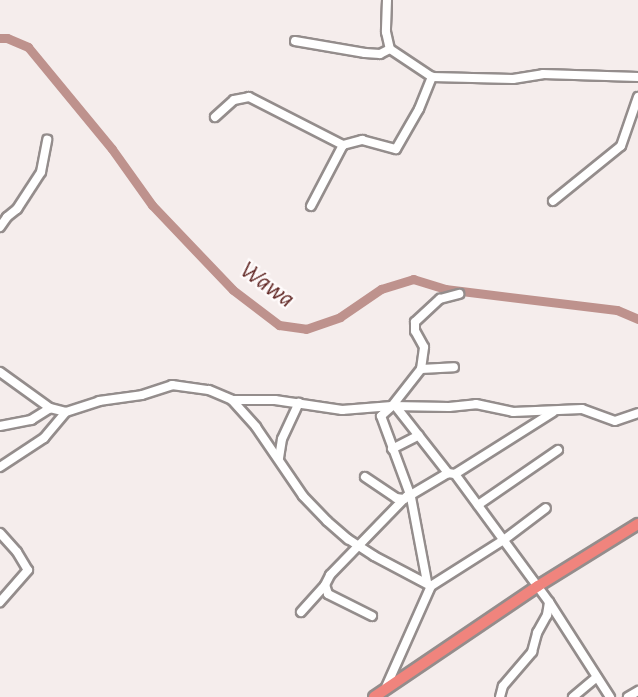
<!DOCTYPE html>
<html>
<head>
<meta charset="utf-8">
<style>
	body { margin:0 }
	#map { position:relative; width:638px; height:697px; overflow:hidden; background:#f5edec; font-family:"Alegreya Sans",sans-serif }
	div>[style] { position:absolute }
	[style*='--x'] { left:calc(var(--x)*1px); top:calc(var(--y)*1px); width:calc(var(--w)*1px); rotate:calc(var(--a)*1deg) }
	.river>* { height:9px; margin:-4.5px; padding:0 4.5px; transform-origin:4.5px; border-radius:4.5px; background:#be928d }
	.roads { filter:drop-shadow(2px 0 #948d8c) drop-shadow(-2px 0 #948d8c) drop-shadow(0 2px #948d8c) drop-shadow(0 -2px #948d8c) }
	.minor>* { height:8px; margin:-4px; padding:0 4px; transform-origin:4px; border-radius:4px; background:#fff }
	.highway>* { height:10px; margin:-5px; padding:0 5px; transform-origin:5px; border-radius:5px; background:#f0847d }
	span { translate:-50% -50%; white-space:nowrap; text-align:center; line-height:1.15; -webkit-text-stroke:4.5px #fffbfb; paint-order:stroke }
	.water-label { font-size:26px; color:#632a27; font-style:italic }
</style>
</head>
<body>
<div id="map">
	<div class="river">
		<div style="--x:0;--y:38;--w:7;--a:0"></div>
		<div style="--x:7;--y:38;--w:23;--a:23"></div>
		<div style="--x:28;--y:47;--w:132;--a:50.5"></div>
		<div style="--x:112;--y:149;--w:69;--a:54.5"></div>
		<div style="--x:152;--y:205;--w:117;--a:46.4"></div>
		<div style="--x:233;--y:290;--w:58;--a:37.3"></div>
		<div style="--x:279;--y:325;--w:27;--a:8"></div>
		<div style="--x:306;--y:329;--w:36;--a:-19"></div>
		<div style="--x:340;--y:317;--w:50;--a:-34.3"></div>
		<div style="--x:381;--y:289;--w:34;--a:-17"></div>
		<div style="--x:413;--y:279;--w:34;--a:17"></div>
		<div style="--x:445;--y:289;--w:173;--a:7"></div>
		<div style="--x:617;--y:310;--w:23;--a:23"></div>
	</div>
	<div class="roads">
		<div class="minor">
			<div style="--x:387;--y:0;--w:32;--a:92"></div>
			<div style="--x:386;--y:32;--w:17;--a:77"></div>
			<div style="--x:390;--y:49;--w:50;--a:33.7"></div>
			<div style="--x:432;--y:77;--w:81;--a:1.4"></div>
			<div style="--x:513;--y:79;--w:30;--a:-9"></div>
			<div style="--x:543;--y:74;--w:95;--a:1.8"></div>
			<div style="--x:295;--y:41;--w:71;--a:9.7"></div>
			<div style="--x:365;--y:53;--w:15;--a:4"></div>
			<div style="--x:380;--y:54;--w:11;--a:-27"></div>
			<div style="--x:215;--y:117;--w:25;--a:-42"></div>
			<div style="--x:234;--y:100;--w:15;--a:-11"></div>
			<div style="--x:249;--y:97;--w:106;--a:27.1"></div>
			<div style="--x:343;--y:145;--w:20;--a:-15"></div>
			<div style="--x:362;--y:140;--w:35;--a:15"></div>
			<div style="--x:396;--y:149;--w:46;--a:-60.1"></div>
			<div style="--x:419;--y:109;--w:35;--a:-68"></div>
			<div style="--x:553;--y:201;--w:87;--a:-39"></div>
			<div style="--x:621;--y:146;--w:52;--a:-70.9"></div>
			<div style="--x:311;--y:206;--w:69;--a:-62.3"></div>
			<div style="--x:0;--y:227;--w:12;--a:-55"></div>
			<div style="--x:7;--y:217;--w:13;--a:-39"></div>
			<div style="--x:17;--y:209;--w:44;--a:-57"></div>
			<div style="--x:41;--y:172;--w:33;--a:-79"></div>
			<div style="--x:421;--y:369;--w:33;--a:-3"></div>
			<div style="--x:0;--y:372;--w:62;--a:35.8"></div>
			<div style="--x:232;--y:400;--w:43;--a:0"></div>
			<div style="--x:275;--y:400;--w:68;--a:8.5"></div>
			<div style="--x:342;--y:410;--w:50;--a:-4.6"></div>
			<div style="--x:392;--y:406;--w:47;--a:-51.9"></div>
			<div style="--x:421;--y:369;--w:22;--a:-82"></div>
			<div style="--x:424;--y:347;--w:18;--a:-119"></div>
			<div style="--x:415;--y:331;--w:9;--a:-90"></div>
			<div style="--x:415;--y:322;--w:34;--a:-43"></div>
			<div style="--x:440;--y:299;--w:20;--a:-15"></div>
			<div style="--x:397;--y:408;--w:83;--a:51.9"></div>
			<div style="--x:0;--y:426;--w:32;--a:-11"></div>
			<div style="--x:31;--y:420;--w:22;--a:-32"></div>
			<div style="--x:50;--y:408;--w:16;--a:14"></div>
			<div style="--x:66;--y:412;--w:35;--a:-18"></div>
			<div style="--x:99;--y:401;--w:43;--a:-7.9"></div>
			<div style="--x:142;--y:395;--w:32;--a:-18"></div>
			<div style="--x:172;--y:385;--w:37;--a:8"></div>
			<div style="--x:209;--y:390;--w:25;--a:23"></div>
			<div style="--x:232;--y:400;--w:36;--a:48"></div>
			<div style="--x:256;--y:427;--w:83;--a:55.7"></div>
			<div style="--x:303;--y:496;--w:35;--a:46"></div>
			<div style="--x:327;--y:521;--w:28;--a:41"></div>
			<div style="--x:348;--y:539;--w:31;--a:33"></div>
			<div style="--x:374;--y:556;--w:64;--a:27.8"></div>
			<div style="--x:431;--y:586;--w:111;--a:114"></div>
			<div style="--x:392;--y:449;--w:30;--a:-27"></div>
			<div style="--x:279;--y:458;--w:19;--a:-81"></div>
			<div style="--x:282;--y:439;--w:40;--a:-65"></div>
			<div style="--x:0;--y:467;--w:53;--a:-33.4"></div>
			<div style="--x:44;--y:438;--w:34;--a:-50"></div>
			<div style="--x:455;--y:474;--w:116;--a:-32.3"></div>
			<div style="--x:365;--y:477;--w:37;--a:34"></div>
			<div style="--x:396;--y:498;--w:8;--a:7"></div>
			<div style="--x:404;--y:499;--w:4;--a:-45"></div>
			<div style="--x:478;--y:505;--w:97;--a:-34.5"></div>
			<div style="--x:0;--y:533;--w:25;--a:48"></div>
			<div style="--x:17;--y:552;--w:21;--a:59"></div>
			<div style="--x:28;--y:570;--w:43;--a:131.2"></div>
			<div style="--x:427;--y:582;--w:86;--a:-100.7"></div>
			<div style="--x:411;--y:497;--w:86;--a:-110.3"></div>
			<div style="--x:381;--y:416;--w:15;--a:-42"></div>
			<div style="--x:392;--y:406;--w:57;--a:1"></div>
			<div style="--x:449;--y:407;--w:27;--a:-6"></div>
			<div style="--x:476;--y:404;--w:38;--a:12"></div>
			<div style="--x:513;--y:412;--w:69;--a:-2.5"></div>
			<div style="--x:582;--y:409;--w:35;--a:20"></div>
			<div style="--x:615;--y:421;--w:24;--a:-19"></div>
			<div style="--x:431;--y:586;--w:88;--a:-32.4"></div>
			<div style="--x:505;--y:539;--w:51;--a:-37.1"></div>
			<div style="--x:301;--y:612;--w:36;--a:-48"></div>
			<div style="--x:372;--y:616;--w:49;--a:-153.4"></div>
			<div style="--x:328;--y:594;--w:9;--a:-108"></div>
			<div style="--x:325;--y:585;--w:11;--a:-63"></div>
			<div style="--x:330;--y:575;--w:106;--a:-45.8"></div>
			<div style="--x:404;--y:499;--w:51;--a:-30.6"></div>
			<div style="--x:448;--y:473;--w:7;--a:8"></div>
			<div style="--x:455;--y:474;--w:159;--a:53.7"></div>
			<div style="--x:549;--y:602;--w:113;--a:57.3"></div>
			<div style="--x:500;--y:697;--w:11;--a:-75"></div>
			<div style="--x:503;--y:686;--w:45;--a:-49.5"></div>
			<div style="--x:532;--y:652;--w:20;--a:-75"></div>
			<div style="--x:537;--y:633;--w:21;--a:-61"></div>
			<div style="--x:547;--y:615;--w:13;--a:-81"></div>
			<div style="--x:573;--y:697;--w:31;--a:-40"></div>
			<div style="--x:628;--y:697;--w:12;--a:-31"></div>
		</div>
		<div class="highway">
			<div style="--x:374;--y:697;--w:198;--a:-34.1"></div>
			<div style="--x:538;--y:586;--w:118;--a:-31.8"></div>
		</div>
	</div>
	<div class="water-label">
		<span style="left:267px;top:285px;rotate:36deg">Wawa</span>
	</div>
</div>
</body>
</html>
